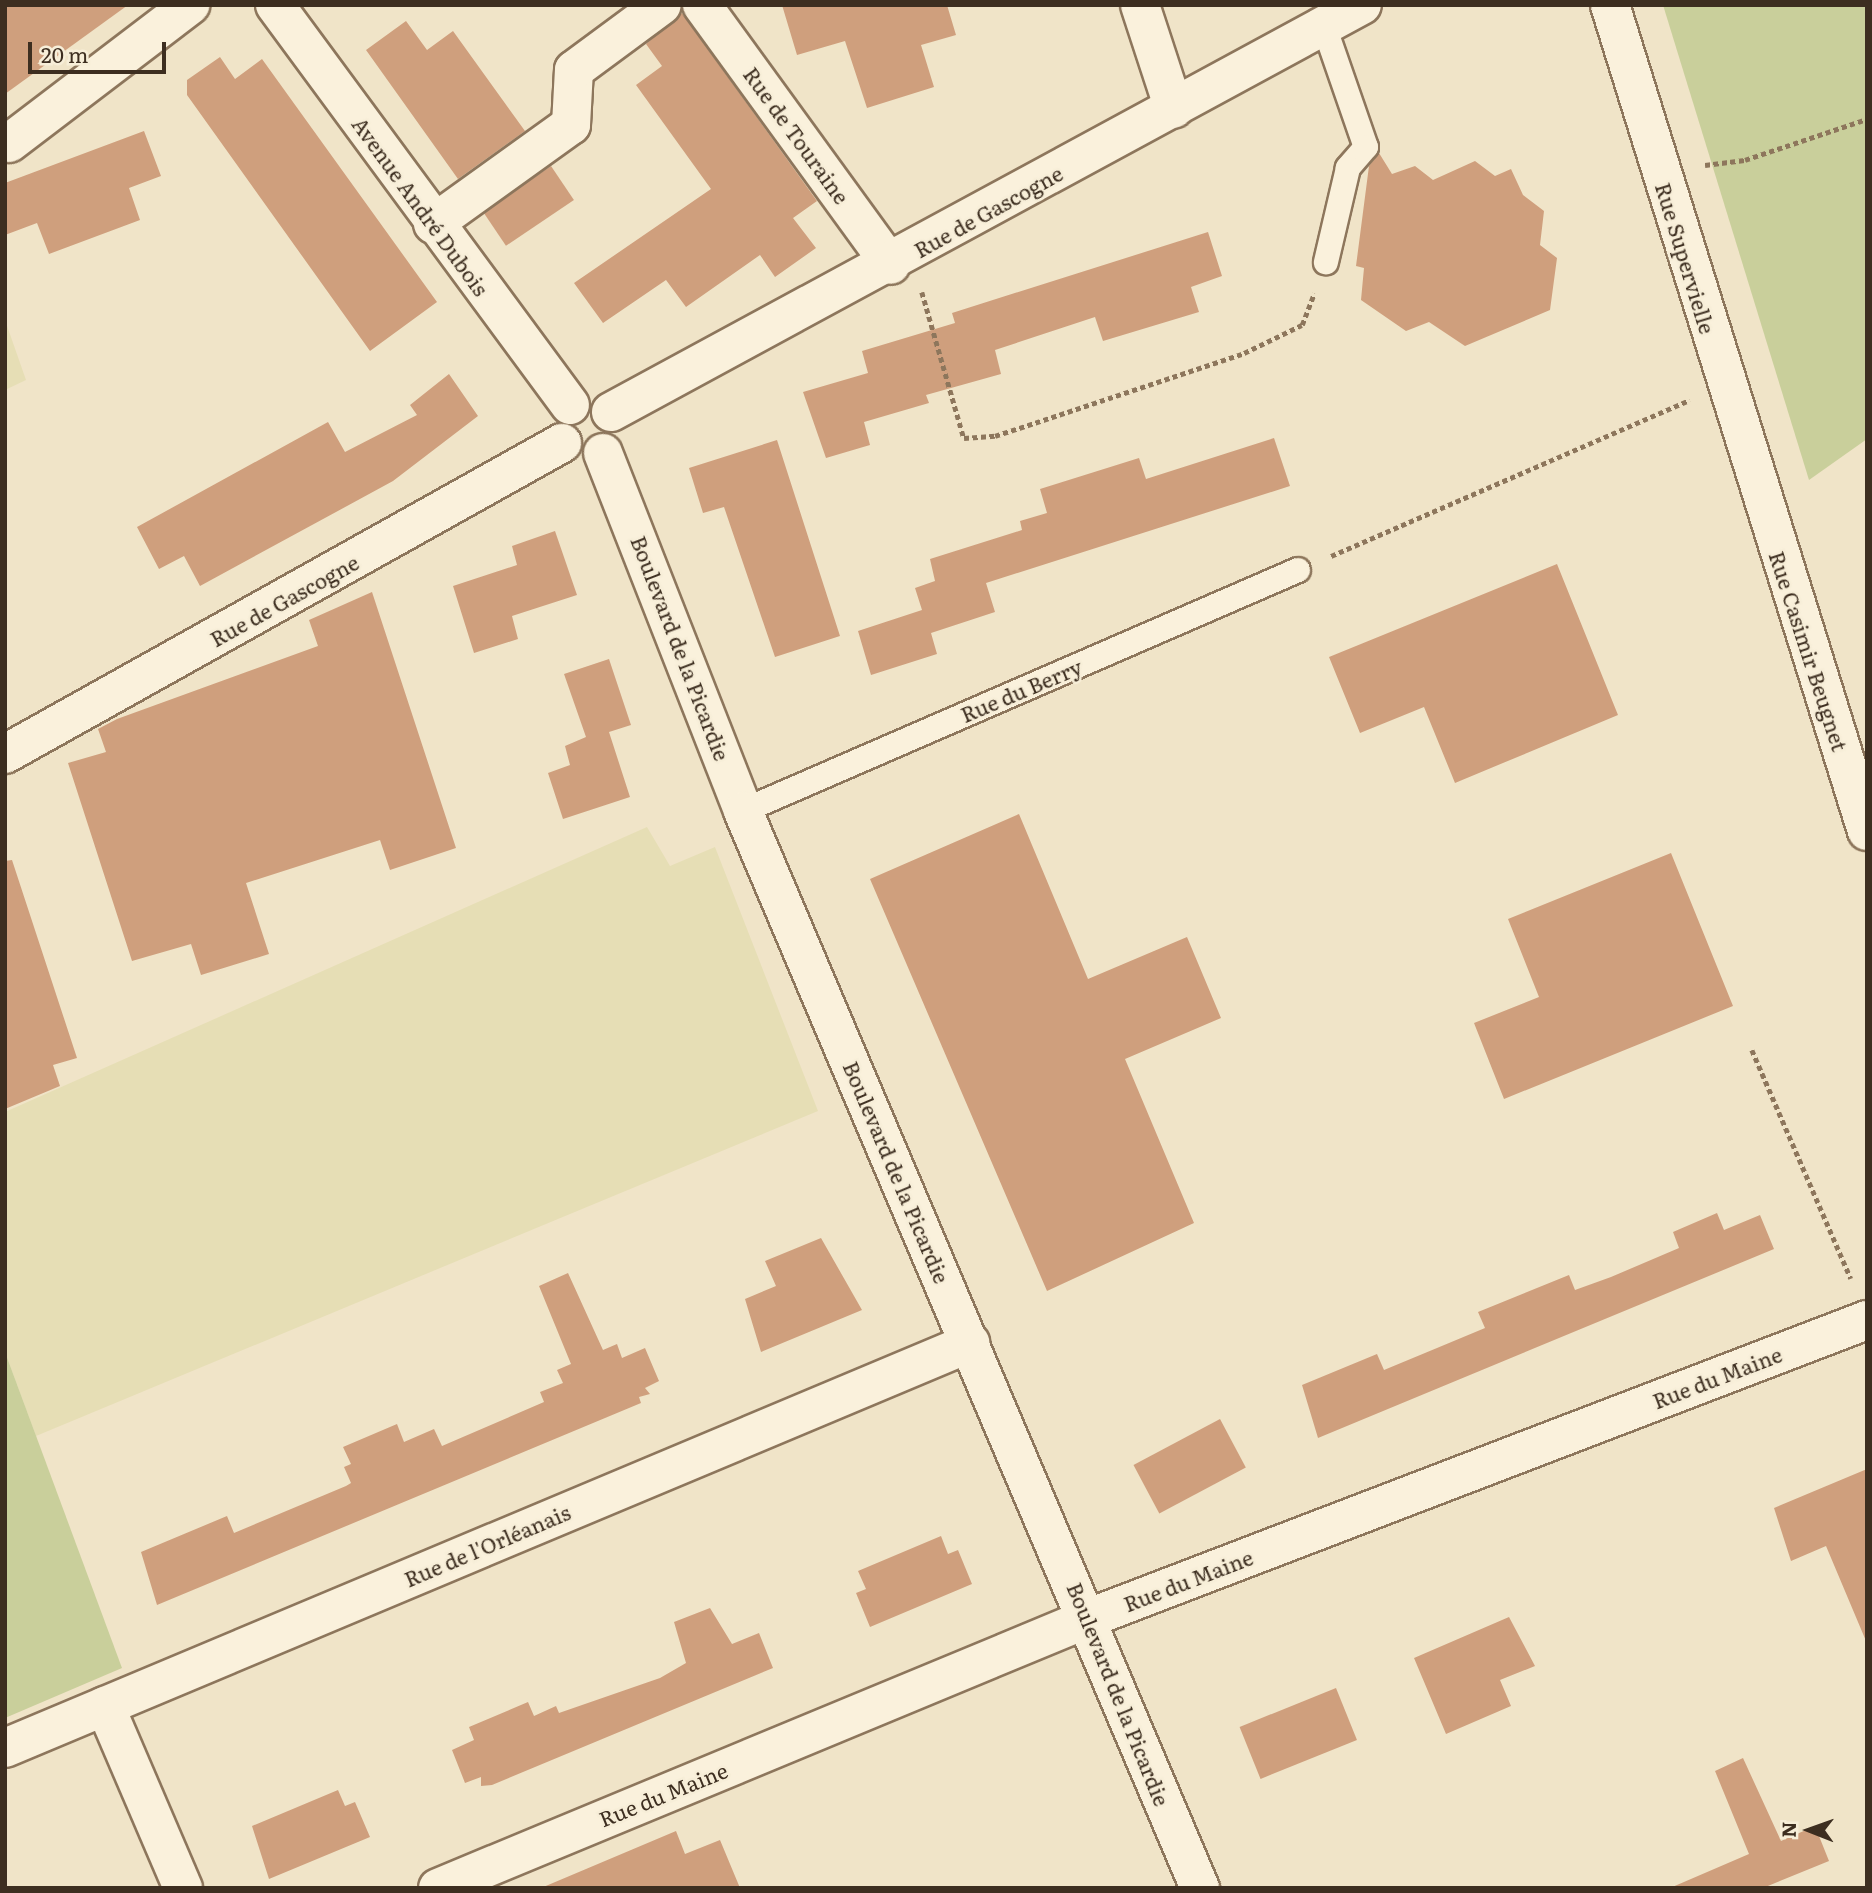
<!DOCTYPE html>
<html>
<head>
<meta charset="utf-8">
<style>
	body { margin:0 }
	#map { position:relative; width:1872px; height:1893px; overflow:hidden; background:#f0e4c8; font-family:Literata,serif }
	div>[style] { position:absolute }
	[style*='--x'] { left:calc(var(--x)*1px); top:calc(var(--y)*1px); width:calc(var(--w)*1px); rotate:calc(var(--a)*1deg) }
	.farmland>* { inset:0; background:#e6deb5 }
	.green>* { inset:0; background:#c9cf9b }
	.building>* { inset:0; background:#cf9f7d; transform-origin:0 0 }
	.path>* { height:4.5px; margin-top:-2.25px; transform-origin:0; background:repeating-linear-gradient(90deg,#8d765c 0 5px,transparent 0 8.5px) }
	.roads { filter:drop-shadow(2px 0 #8d765c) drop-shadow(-2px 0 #8d765c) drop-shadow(0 2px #8d765c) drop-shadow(0 -2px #8d765c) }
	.lane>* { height:24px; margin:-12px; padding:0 12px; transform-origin:12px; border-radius:12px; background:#faf1dc }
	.street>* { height:38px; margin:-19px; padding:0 19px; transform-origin:19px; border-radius:19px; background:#faf1dc }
	.secondary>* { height:38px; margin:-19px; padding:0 19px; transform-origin:19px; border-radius:19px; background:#faf1dc }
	span { translate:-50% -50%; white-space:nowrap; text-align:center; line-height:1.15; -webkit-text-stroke:5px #f7eed8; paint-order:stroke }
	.street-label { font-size:21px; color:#3d2e20 }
	.frame { position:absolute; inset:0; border:7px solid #3d2e20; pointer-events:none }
	.north { position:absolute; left:1774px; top:1795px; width:70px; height:70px; -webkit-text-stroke:5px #f7eed8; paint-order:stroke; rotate:271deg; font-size:19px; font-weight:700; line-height:28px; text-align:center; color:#3d2e20 }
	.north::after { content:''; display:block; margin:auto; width:24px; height:32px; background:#3d2e20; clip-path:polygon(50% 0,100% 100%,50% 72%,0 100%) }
	.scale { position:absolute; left:28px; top:42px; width:138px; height:32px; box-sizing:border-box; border:4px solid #3d2e20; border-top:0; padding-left:9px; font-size:21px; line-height:24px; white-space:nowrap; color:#3d2e20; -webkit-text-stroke:5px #f7eed8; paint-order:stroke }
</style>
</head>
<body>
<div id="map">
	<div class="farmland">
		<div style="clip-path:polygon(5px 320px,26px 380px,5px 390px)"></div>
		<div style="clip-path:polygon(647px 827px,670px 866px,715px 847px,818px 1111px,36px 1436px,5px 1352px,5px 1112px)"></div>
	</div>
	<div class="green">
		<div style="clip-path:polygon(1663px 5px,1867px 5px,1867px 439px,1809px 480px)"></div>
		<div style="clip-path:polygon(5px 1352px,122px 1668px,5px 1718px)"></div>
	</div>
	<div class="building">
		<div style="clip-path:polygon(5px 5px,128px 5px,5px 94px)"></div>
		<div style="clip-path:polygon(782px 5px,947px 5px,956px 35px,921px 45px,934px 87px,867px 108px,845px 41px,797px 55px)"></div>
		<div style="clip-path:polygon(682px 13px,817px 201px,793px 218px,816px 248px,775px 277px,760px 255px,686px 307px,666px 280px,603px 323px,574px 283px,711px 189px,636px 85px,662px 66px,646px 44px)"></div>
		<div style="clip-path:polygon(406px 21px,427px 50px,453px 31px,525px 131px,458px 179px,366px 50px)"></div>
		<div style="clip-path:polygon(220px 57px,235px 79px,262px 59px,437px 302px,370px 351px,187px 95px,187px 80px)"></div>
		<div style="clip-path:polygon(144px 131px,161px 176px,129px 188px,140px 220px,49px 254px,37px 223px,5px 235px,5px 183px)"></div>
		<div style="clip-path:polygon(1379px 153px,1392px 174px,1415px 166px,1433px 180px,1475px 161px,1495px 176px,1511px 169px,1523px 195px,1544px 211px,1540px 245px,1557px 258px,1550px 310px,1465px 346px,1429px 322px,1406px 331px,1361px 300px,1364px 268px,1356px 266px,1369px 166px)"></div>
		<div style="left:551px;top:166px;width:41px;height:82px;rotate:56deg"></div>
		<div style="clip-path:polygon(1208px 232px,1222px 276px,1191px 287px,1199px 312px,1103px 341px,1095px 317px,995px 350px,1001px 374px,926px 395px,929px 403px,864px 422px,870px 445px,826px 458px,803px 392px,868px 373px,862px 351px,955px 323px,952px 313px)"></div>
		<div style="clip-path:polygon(449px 374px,478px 416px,393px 481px,200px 586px,184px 556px,159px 569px,137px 527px,328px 422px,345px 452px,417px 415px,410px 405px)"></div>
		<div style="clip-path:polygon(1274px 438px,1290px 486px,986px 583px,995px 612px,931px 633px,937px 654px,871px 675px,858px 631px,922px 610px,915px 588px,935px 581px,930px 559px,1022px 530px,1020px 521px,1047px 513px,1040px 489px,1139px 458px,1146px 479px)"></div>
		<div style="clip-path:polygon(777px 440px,840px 636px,775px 657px,724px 507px,703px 513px,689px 468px)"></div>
		<div style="clip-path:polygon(555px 531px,577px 595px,512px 616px,518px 639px,474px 653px,453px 586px,517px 565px,512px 546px)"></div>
		<div style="clip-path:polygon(1557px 564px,1618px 715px,1455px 783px,1424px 707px,1360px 733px,1329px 657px)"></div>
		<div style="clip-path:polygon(372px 592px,456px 848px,390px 870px,380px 840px,246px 883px,269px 954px,201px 975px,191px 944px,132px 961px,68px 763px,106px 752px,98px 729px,117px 719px,318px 646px,309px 620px)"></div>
		<div style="clip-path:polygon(609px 659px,631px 725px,609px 732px,630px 797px,563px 819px,548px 773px,570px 765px,565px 746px,586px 737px,564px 674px)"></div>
		<div style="clip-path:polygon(1019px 814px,1088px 979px,1187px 937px,1221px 1018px,1125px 1059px,1194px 1223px,1047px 1291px,870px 879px)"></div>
		<div style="clip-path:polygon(1671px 853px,1733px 1006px,1504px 1099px,1474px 1023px,1539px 997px,1508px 919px)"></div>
		<div style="clip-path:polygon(12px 860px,77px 1058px,53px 1065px,60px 1086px,5px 1109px,5px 861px)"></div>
		<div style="clip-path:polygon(1717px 1213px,1724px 1230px,1760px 1215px,1774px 1249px,1318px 1438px,1302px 1385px,1377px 1354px,1384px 1370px,1437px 1348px,1485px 1328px,1478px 1312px,1569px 1275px,1575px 1290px,1611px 1277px,1679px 1248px,1673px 1232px)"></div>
		<div style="clip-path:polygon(821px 1238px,862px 1310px,761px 1352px,745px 1299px,776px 1286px,765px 1261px)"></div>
		<div style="clip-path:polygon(568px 1273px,603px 1350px,617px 1344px,622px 1358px,645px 1348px,659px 1381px,645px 1388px,650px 1394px,639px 1397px,641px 1403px,157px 1605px,141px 1552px,227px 1516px,234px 1533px,346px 1486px,351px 1483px,344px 1467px,351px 1464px,343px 1447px,397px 1424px,404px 1442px,434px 1429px,442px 1446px,544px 1402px,540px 1392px,563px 1383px,557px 1370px,571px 1364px,539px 1286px)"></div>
		<div style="left:1220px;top:1419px;width:55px;height:98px;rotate:62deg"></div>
		<div style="clip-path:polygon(1867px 1469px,1867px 1641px,1866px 1641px,1826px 1546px,1791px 1561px,1774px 1508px)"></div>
		<div style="clip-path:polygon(941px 1536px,948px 1554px,958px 1550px,972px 1584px,870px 1627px,856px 1593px,866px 1589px,858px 1571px)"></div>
		<div style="clip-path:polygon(710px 1608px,732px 1644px,759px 1633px,773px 1668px,492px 1785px,481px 1786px,481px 1777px,465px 1783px,452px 1750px,474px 1740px,469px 1727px,528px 1702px,534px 1716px,556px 1706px,559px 1713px,660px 1678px,686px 1663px,674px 1622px)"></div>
		<div style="clip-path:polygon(1509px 1617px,1535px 1666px,1500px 1680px,1511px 1706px,1446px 1734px,1414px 1658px)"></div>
		<div style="left:1336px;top:1688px;width:56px;height:104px;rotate:68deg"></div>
		<div style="clip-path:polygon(1743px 1758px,1781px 1841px,1815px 1826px,1829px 1861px,1763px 1888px,1670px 1888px,1749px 1854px,1715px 1771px)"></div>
		<div style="clip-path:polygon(338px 1790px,345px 1806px,355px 1802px,370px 1837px,269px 1879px,252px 1826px)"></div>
		<div style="clip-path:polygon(676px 1831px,685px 1854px,720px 1840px,740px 1888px,541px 1888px)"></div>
	</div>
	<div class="path">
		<div style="--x:1705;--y:165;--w:40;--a:-7.1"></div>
		<div style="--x:1745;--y:160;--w:129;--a:-18.6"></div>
		<div style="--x:922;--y:292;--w:152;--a:74"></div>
		<div style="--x:964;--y:438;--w:31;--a:-4"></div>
		<div style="--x:995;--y:436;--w:262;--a:-18.4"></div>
		<div style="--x:1244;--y:353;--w:64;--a:-25.8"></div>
		<div style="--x:1302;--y:325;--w:34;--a:-69"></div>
		<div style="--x:1331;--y:556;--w:391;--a:-23.5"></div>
		<div style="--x:1752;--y:1050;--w:249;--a:66.6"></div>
	</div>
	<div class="roads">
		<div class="lane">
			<div style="--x:1324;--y:26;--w:128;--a:70.9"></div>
			<div style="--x:1366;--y:147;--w:28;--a:131"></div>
			<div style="--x:1348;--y:168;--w:97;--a:103.2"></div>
			<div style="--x:743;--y:811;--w:605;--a:-23.47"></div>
		</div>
		<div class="street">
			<div style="--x:275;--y:5;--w:497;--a:53.6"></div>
			<div style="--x:702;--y:5;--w:321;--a:54"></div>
			<div style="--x:1140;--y:5;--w:109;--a:71.9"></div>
			<div style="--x:9;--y:143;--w:228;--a:-37.3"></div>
			<div style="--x:433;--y:224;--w:170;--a:-35.7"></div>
			<div style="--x:571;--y:125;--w:55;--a:-86.9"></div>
			<div style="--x:574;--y:70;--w:109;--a:-36.5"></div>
			<div style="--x:611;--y:412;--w:854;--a:-28.46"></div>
			<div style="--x:603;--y:453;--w:384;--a:68.6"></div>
			<div style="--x:743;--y:811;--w:1170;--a:67.01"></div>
			<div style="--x:5;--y:754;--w:638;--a:-29.18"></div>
			<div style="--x:105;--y:1706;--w:198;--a:66.8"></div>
			<div style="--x:5;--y:1748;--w:1047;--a:-22.77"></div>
			<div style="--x:438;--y:1888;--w:705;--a:-22.53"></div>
			<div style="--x:1089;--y:1618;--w:833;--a:-20.96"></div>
		</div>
		<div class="secondary">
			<div style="--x:1610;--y:5;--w:865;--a:72.72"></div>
		</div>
	</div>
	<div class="street-label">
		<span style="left:797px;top:135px;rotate:54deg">Rue de Touraine</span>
		<span style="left:421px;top:206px;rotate:54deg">Avenue André Dubois</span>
		<span style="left:988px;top:211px;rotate:-29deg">Rue de Gascogne</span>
		<span style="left:1686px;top:258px;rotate:73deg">Rue Supervielle</span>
		<span style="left:284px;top:600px;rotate:-29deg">Rue de Gascogne</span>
		<span style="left:681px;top:648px;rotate:69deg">Boulevard de la Picardie</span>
		<span style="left:1809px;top:651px;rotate:72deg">Rue Casimir Beugnet</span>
		<span style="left:1021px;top:690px;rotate:-23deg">Rue du Berry</span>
		<span style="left:897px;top:1172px;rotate:67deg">Boulevard de la Picardie</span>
		<span style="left:1717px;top:1377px;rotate:-21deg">Rue du Maine</span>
		<span style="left:487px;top:1545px;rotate:-23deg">Rue de l'Orléanais</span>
		<span style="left:1188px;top:1580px;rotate:-21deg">Rue du Maine</span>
		<span style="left:1119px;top:1694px;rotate:68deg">Boulevard de la Picardie</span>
		<span style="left:663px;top:1794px;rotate:-22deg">Rue du Maine</span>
	</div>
	<div class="frame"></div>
	<div class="north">N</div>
	<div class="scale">20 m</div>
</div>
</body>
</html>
